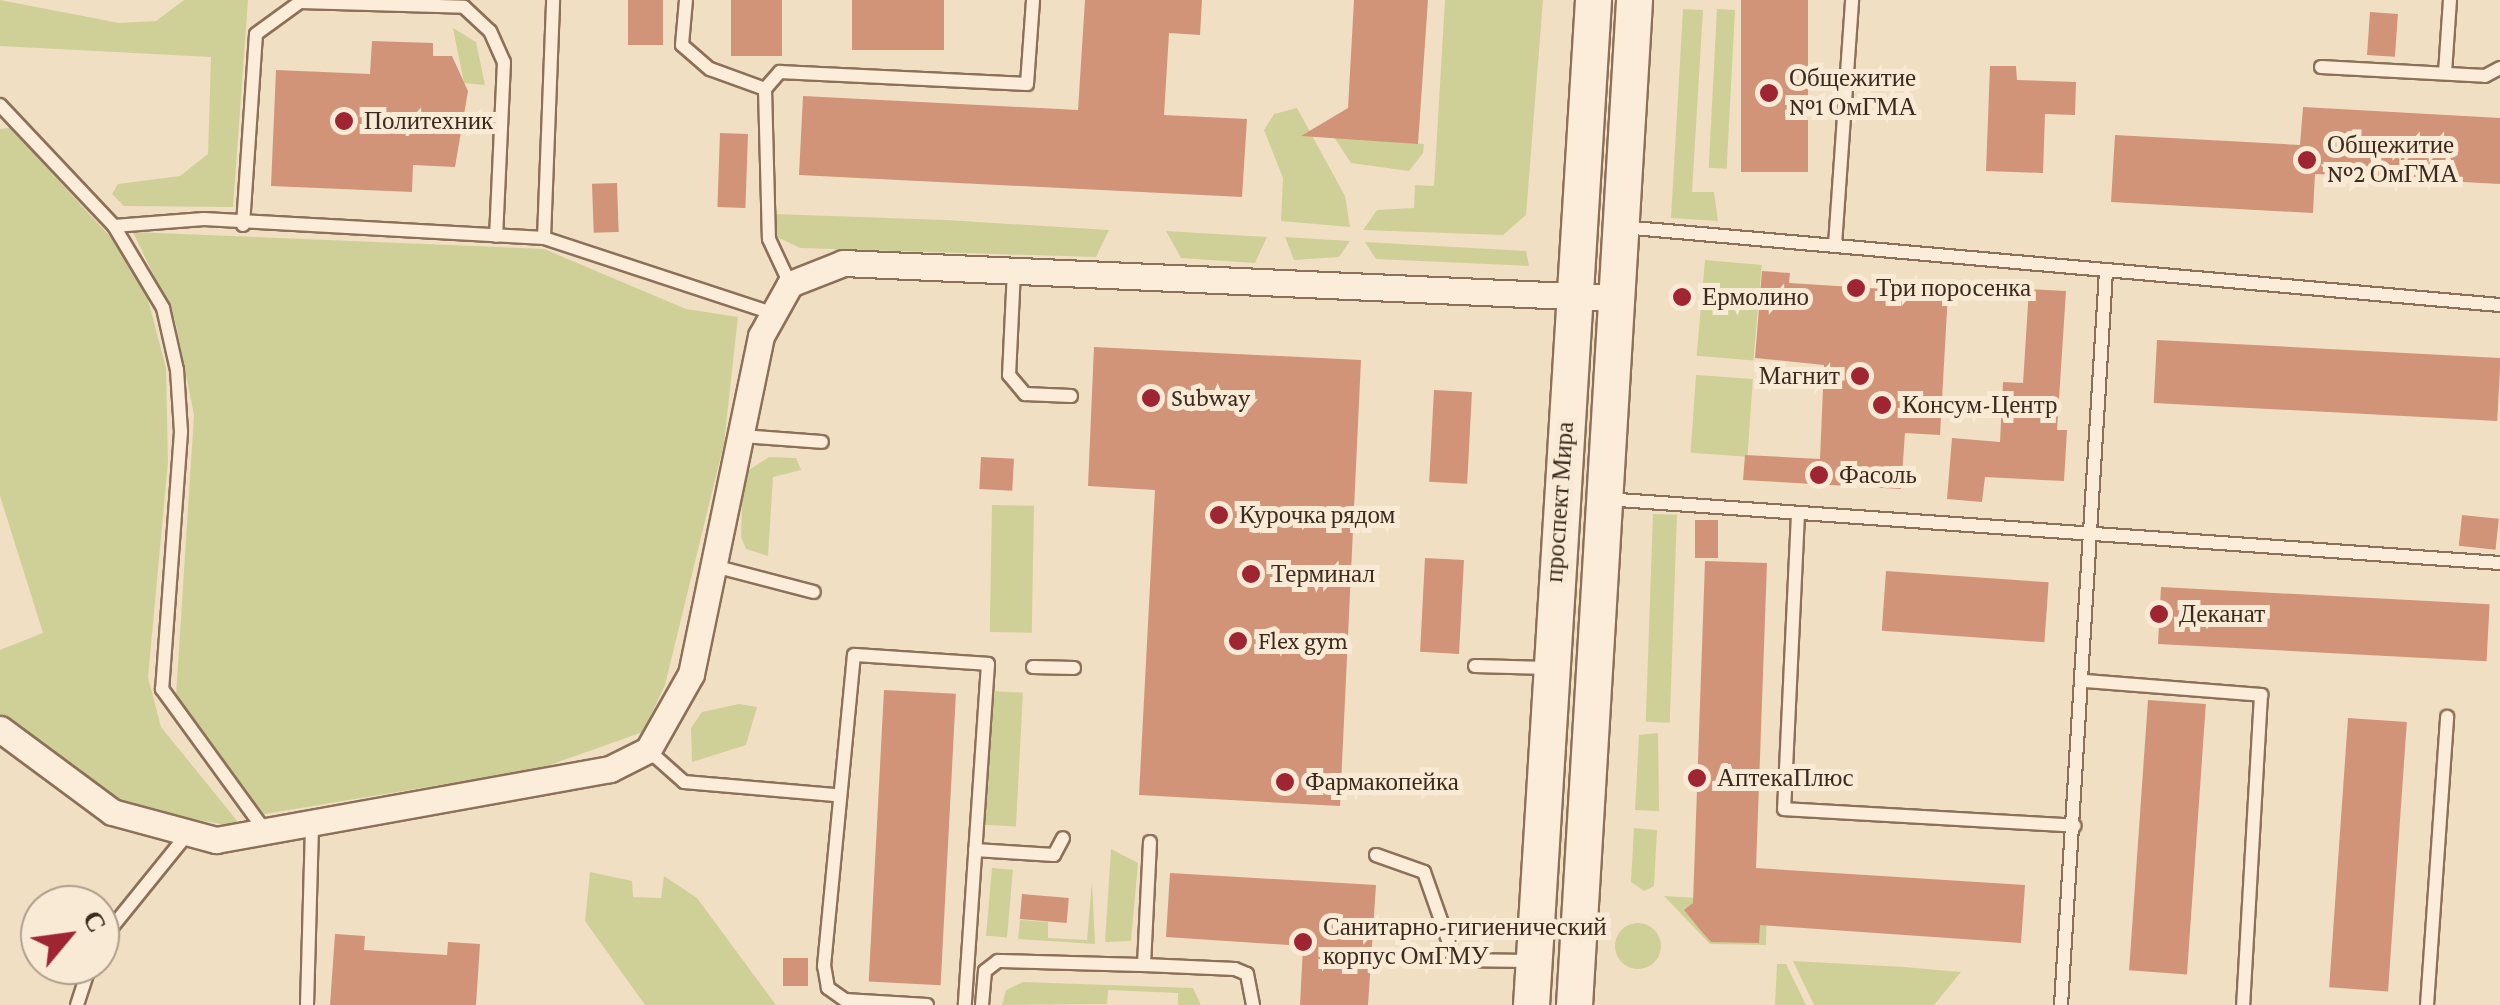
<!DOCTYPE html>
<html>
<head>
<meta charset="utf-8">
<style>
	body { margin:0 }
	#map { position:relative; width:2500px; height:1005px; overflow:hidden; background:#f1dfc4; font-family:"Crimson Pro",serif }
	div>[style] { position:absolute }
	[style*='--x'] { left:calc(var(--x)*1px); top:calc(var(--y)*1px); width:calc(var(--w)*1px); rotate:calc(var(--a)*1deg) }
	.green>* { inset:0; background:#cfd097; transform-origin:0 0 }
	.round { border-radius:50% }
	.building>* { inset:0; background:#d19478; transform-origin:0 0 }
	.roads { filter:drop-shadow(2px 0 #8d7059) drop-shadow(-2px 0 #8d7059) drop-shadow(0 2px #8d7059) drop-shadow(0 -2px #8d7059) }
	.service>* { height:12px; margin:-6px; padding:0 6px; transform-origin:6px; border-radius:6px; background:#fbedd9 }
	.minor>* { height:25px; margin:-12.5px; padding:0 12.5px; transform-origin:12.5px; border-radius:12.5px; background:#fbedd9 }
	.secondary>* { height:35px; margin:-17.5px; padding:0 17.5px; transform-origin:17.5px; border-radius:17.5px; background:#fbedd9 }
	.dots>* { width:28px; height:28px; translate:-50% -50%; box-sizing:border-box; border:5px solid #f8ead5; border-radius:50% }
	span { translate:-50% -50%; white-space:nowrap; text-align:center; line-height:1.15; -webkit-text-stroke:10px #f8ead5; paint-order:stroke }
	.poi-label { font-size:25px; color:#3c2a1e }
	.left { translate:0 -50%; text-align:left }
	.right { translate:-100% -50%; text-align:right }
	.street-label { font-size:25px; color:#3c2a1e }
	.north { position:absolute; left:20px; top:885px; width:100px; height:100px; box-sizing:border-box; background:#f8ead5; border:2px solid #ad9d8c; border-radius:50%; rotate:61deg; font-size:28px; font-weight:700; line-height:40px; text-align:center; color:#3c2a1e }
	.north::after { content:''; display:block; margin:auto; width:35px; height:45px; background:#a02533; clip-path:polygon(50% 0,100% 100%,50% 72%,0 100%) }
</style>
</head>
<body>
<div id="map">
	<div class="green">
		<div style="clip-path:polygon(0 0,119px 23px,156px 21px,184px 0,248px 0,233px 207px,124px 206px,112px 194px,118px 184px,180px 176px,208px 154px,211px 57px,0 46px)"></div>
		<div style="clip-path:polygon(1445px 0,1543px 0,1526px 215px,1503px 235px,1363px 230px,1377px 210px,1414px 208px,1415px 185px,1434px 186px)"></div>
		<div style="clip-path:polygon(1683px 9px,1703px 10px,1692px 192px,1714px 192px,1718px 221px,1671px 218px)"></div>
		<div style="left:1717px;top:9px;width:18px;height:159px;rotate:3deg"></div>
		<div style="clip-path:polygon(453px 28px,476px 42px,485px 85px,464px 83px)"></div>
		<div style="clip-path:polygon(1297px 108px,1345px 196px,1350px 227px,1281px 221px,1283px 178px,1264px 130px,1274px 114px)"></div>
		<div style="clip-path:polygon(10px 128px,116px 243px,146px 292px,166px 368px,168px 462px,148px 677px,161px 727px,243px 828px,125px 807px,0 720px,0 650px,43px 633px,0 496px,0 129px)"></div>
		<div style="clip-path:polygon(1334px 137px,1424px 144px,1423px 153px,1409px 171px,1351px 163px)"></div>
		<div style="clip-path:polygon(773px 214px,946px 220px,1109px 230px,1096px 257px,800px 248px,777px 237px)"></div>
		<div style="clip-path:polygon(1166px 231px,1267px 237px,1255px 263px,1181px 258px)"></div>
		<div style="clip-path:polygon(133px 232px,544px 249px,686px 309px,738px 317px,724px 443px,665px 685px,643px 732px,541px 768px,259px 815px,176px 696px,194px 415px,175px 320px)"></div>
		<div style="clip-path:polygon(1285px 237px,1350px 241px,1339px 257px,1294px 260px)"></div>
		<div style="clip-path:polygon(1365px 242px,1526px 251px,1529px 266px,1376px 259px)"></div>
		<div style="left:1705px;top:260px;width:57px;height:96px;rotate:5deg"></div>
		<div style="left:1696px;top:375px;width:57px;height:78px;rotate:4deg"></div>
		<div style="clip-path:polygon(769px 457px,796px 458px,801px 470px,773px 477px,768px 556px,746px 549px,741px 537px,743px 474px)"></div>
		<div style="left:992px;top:505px;width:42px;height:127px;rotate:1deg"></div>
		<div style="left:1653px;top:514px;width:24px;height:208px;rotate:2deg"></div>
		<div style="left:990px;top:691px;width:33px;height:134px;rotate:3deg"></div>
		<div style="clip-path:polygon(739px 704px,757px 707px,746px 745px,692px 762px,691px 728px,702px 712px)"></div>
		<div style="clip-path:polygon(1658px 733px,1659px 811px,1635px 810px,1639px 735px)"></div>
		<div style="clip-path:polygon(1634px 828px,1657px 830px,1654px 886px,1644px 891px,1631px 882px)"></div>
		<div style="clip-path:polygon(1111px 849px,1138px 863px,1131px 941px,1105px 942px)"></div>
		<div style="left:992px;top:868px;width:21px;height:68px;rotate:5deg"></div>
		<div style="clip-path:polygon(590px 872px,632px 881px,633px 897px,661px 898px,664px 876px,697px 898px,776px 1005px,645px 1005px,585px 921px)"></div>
		<div style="clip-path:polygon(1092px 881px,1095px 944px,1018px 939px,1020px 920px,1048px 922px,1048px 938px,1087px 940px)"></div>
		<div style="clip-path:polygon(1664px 896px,1767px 902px,1766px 945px,1710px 944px)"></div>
		<div class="round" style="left:1615px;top:923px;width:46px;height:46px"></div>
		<div style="clip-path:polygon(1793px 961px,1904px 967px,1961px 972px,1934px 1005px,1814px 1005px)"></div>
		<div style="clip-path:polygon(1777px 964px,1786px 964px,1806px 1005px,1775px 1005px)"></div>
		<div style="clip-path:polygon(1023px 982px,1193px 988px,1201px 1005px,1178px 1005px,1178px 993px,1108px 990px,1107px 1004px,1002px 1005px,1006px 990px)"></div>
	</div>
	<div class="building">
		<div style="left:628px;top:0;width:35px;height:45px"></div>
		<div style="left:731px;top:0;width:51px;height:56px"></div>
		<div style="left:852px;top:0;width:92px;height:50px"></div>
		<div style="clip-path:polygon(1085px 0,1202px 0,1200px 35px,1169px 33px,1164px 115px,1247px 119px,1242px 197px,799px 175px,803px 96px,1078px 110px)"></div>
		<div style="clip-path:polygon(1354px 0,1428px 0,1418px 144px,1301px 136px,1348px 108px)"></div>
		<div style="left:1741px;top:0;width:67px;height:172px"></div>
		<div style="left:2370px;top:12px;width:28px;height:43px;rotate:4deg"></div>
		<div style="clip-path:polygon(372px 41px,433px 43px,433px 56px,452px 56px,468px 91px,455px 167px,413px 165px,412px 192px,271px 186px,276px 70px,370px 74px)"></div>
		<div style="clip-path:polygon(1990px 66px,2016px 66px,2017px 80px,2076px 82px,2075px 115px,2045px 114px,2043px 173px,1986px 171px)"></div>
		<div style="clip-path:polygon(2303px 107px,2500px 118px,2500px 184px,2315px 174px,2313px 213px,2111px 202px,2115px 135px,2300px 145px)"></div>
		<div style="left:720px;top:133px;width:28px;height:74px;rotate:2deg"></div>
		<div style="left:617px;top:183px;width:49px;height:25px;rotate:88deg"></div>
		<div style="clip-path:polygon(1762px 271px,1790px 273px,1789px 283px,1948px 293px,1940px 435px,1905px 433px,1901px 489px,1743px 480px,1745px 455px,1820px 459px,1824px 365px,1755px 358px)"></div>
		<div style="clip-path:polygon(2029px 289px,2066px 291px,2057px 430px,2067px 430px,2064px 481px,1985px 477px,1982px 502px,1947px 499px,1952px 438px,2000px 442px,2003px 382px,2023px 383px)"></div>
		<div style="left:2157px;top:340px;width:344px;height:63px;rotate:3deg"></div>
		<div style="clip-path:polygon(1094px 347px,1361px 360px,1340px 806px,1139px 795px,1155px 490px,1088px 486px)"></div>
		<div style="left:1434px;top:390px;width:38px;height:92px;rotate:3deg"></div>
		<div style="left:981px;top:457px;width:33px;height:32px;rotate:3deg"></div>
		<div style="left:2462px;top:515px;width:37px;height:31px;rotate:6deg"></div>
		<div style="left:1695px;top:520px;width:23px;height:38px"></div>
		<div style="left:1425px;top:558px;width:39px;height:94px;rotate:3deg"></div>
		<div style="clip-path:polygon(1705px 561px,1767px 563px,1756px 868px,2025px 885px,2021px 943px,1760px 925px,1759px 943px,1711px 942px,1702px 932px,1684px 910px,1693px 903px)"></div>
		<div style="left:1886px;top:571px;width:163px;height:60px;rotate:4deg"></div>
		<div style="left:2161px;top:587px;width:329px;height:57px;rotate:3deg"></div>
		<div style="left:884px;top:690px;width:72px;height:292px;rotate:3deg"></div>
		<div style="left:2148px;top:700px;width:58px;height:271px;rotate:4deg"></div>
		<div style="left:2348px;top:718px;width:59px;height:270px;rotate:4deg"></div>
		<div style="clip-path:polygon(1170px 873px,1376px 885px,1368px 1005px,1300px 1005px,1303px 946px,1166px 937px)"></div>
		<div style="left:1022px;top:894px;width:47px;height:25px;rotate:5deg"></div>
		<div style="clip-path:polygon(335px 934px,365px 936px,364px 950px,447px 955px,448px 942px,480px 944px,476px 1005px,330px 1005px)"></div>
		<div style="left:783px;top:958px;width:25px;height:28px"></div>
	</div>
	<div class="roads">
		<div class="service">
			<div style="--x:686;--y:0;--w:45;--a:95.1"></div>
			<div style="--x:682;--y:45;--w:37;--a:41"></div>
			<div style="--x:710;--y:69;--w:59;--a:20"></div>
			<div style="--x:765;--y:89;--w:150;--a:88.5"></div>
			<div style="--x:769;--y:239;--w:50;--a:65"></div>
			<div style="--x:2321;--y:67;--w:164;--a:3.1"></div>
			<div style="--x:2485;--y:76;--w:17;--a:-28"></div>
			<div style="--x:2445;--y:73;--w:73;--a:-86.1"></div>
			<div style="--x:765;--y:89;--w:23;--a:-49"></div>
			<div style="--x:780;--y:72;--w:247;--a:2.8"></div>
			<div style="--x:1027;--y:84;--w:84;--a:-85.9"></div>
			<div style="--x:0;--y:105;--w:166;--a:46.7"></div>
			<div style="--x:114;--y:226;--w:90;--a:-4.4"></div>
			<div style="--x:204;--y:219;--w:341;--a:3.2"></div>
			<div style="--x:544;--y:238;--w:240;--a:18.2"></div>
			<div style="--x:243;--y:225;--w:191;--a:-86.1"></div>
			<div style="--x:256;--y:34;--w:54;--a:-36"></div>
			<div style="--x:300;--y:2;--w:164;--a:1.7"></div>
			<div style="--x:464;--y:7;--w:35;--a:43"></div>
			<div style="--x:490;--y:31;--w:34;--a:66"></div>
			<div style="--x:504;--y:62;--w:174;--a:92.6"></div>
			<div style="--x:114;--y:226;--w:96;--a:59.1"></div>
			<div style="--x:163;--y:308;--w:64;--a:77.3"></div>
			<div style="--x:177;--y:370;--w:62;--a:86.3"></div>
			<div style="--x:181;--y:432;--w:258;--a:94.2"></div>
			<div style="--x:162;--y:689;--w:177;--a:54"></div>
			<div style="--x:1622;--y:227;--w:881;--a:5.08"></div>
			<div style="--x:544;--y:238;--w:238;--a:-87.8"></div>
			<div style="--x:1835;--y:245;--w:246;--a:-86"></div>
			<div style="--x:1014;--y:270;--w:105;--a:92.7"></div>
			<div style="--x:1009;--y:375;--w:25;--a:50"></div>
			<div style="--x:1025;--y:394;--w:46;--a:2.5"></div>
			<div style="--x:741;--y:436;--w:81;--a:4.2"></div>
			<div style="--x:1605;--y:499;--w:897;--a:4.09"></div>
			<div style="--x:1798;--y:514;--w:295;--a:92.7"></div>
			<div style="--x:1784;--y:809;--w:291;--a:3.3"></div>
			<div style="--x:714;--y:566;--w:103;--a:14.6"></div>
			<div style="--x:1475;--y:666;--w:74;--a:1.5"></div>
			<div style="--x:1033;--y:667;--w:41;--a:1.4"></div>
			<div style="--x:2085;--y:681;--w:177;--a:4.5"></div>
			<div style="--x:2261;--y:695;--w:311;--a:93.3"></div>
			<div style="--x:648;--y:750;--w:48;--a:41.6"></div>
			<div style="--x:684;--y:782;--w:154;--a:4.9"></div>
			<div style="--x:1150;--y:842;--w:123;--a:92.8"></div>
			<div style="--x:1144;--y:965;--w:91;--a:2.5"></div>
			<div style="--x:1235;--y:969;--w:13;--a:23"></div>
			<div style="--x:1247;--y:974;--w:32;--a:79"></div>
			<div style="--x:975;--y:850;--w:79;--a:3.6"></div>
			<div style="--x:1054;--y:855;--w:19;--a:-62"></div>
			<div style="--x:1376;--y:855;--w:51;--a:19.5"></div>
			<div style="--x:1424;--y:872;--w:93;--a:70.6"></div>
			<div style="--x:1455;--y:960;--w:75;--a:0.8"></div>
			<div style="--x:100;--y:942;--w:135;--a:-51"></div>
			<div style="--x:77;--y:1005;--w:42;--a:-72"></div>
			<div style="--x:307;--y:1005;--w:177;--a:-88.4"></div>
			<div style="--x:927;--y:1005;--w:82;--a:-176.5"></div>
			<div style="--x:845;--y:1000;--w:21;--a:-145"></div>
			<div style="--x:828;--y:988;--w:22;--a:-100"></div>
			<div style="--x:824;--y:966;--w:312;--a:-84.5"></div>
			<div style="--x:854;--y:655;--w:134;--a:3.8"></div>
			<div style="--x:988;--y:664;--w:342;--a:93.9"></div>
			<div style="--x:982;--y:1005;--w:34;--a:-85"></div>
			<div style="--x:985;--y:971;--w:16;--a:-38"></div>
			<div style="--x:998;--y:961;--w:146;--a:1.6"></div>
			<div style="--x:2061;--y:1005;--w:734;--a:-86.49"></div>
			<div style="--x:2427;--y:1005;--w:289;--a:-86"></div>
		</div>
		<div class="minor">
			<div style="--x:0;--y:729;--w:139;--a:36.5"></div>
			<div style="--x:112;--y:812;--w:108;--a:15.1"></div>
			<div style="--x:216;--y:840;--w:400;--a:-10.2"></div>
			<div style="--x:610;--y:769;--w:42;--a:-26.6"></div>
			<div style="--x:648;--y:750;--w:87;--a:-60.5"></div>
			<div style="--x:691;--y:674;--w:345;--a:-78.3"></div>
			<div style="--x:761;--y:336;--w:60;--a:-60.9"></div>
			<div style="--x:790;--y:284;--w:57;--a:-21.6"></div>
			<div style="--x:843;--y:263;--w:773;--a:2.6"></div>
		</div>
		<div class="secondary">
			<div style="--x:1531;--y:1005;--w:1007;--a:-86.47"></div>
			<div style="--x:1574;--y:1005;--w:1007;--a:-86.58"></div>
		</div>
	</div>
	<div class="dots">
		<div style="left:1769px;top:93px;background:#a02533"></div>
		<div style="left:344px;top:121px;background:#a02533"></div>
		<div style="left:2307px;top:160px;background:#a02533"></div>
		<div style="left:1856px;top:288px;background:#a02533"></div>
		<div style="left:1682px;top:297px;background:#a02533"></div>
		<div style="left:1860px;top:376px;background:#a02533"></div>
		<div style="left:1151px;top:398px;background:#a02533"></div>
		<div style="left:1882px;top:405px;background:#a02533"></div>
		<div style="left:1819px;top:475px;background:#a02533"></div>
		<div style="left:1219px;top:515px;background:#a02533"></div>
		<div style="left:1251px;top:574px;background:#a02533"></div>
		<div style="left:2159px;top:614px;background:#a02533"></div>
		<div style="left:1238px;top:641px;background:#a02533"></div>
		<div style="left:1697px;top:778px;background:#a02533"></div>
		<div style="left:1285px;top:782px;background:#a02533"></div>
		<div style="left:1303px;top:942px;background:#a02533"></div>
	</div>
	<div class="poi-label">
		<span class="left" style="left:1789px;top:93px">Общежитие<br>№1 ОмГМА</span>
		<span class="left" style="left:364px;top:121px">Политехник</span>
		<span class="left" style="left:2327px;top:160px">Общежитие<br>№2 ОмГМА</span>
		<span class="left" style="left:1876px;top:288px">Три поросенка</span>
		<span class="left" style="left:1702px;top:297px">Ермолино</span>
		<span class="right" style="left:1840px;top:376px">Магнит</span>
		<span class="left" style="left:1171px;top:398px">Subway</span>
		<span class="left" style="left:1902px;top:405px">Консум-Центр</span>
		<span class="left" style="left:1839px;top:475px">Фасоль</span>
		<span class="left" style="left:1239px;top:515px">Курочка рядом</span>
		<span class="left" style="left:1271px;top:574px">Терминал</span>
		<span class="left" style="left:2179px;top:614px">Деканат</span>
		<span class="left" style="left:1258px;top:641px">Flex gym</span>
		<span class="left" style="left:1717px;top:778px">АптекаПлюс</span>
		<span class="left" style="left:1305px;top:782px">Фармакопейка</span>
		<span class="left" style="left:1323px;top:942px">Санитарно-гигиенический<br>корпус ОмГМУ</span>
	</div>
	<div class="street-label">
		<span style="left:1560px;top:502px;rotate:-86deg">проспект Мира</span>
	</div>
	<div class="north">С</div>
</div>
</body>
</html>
